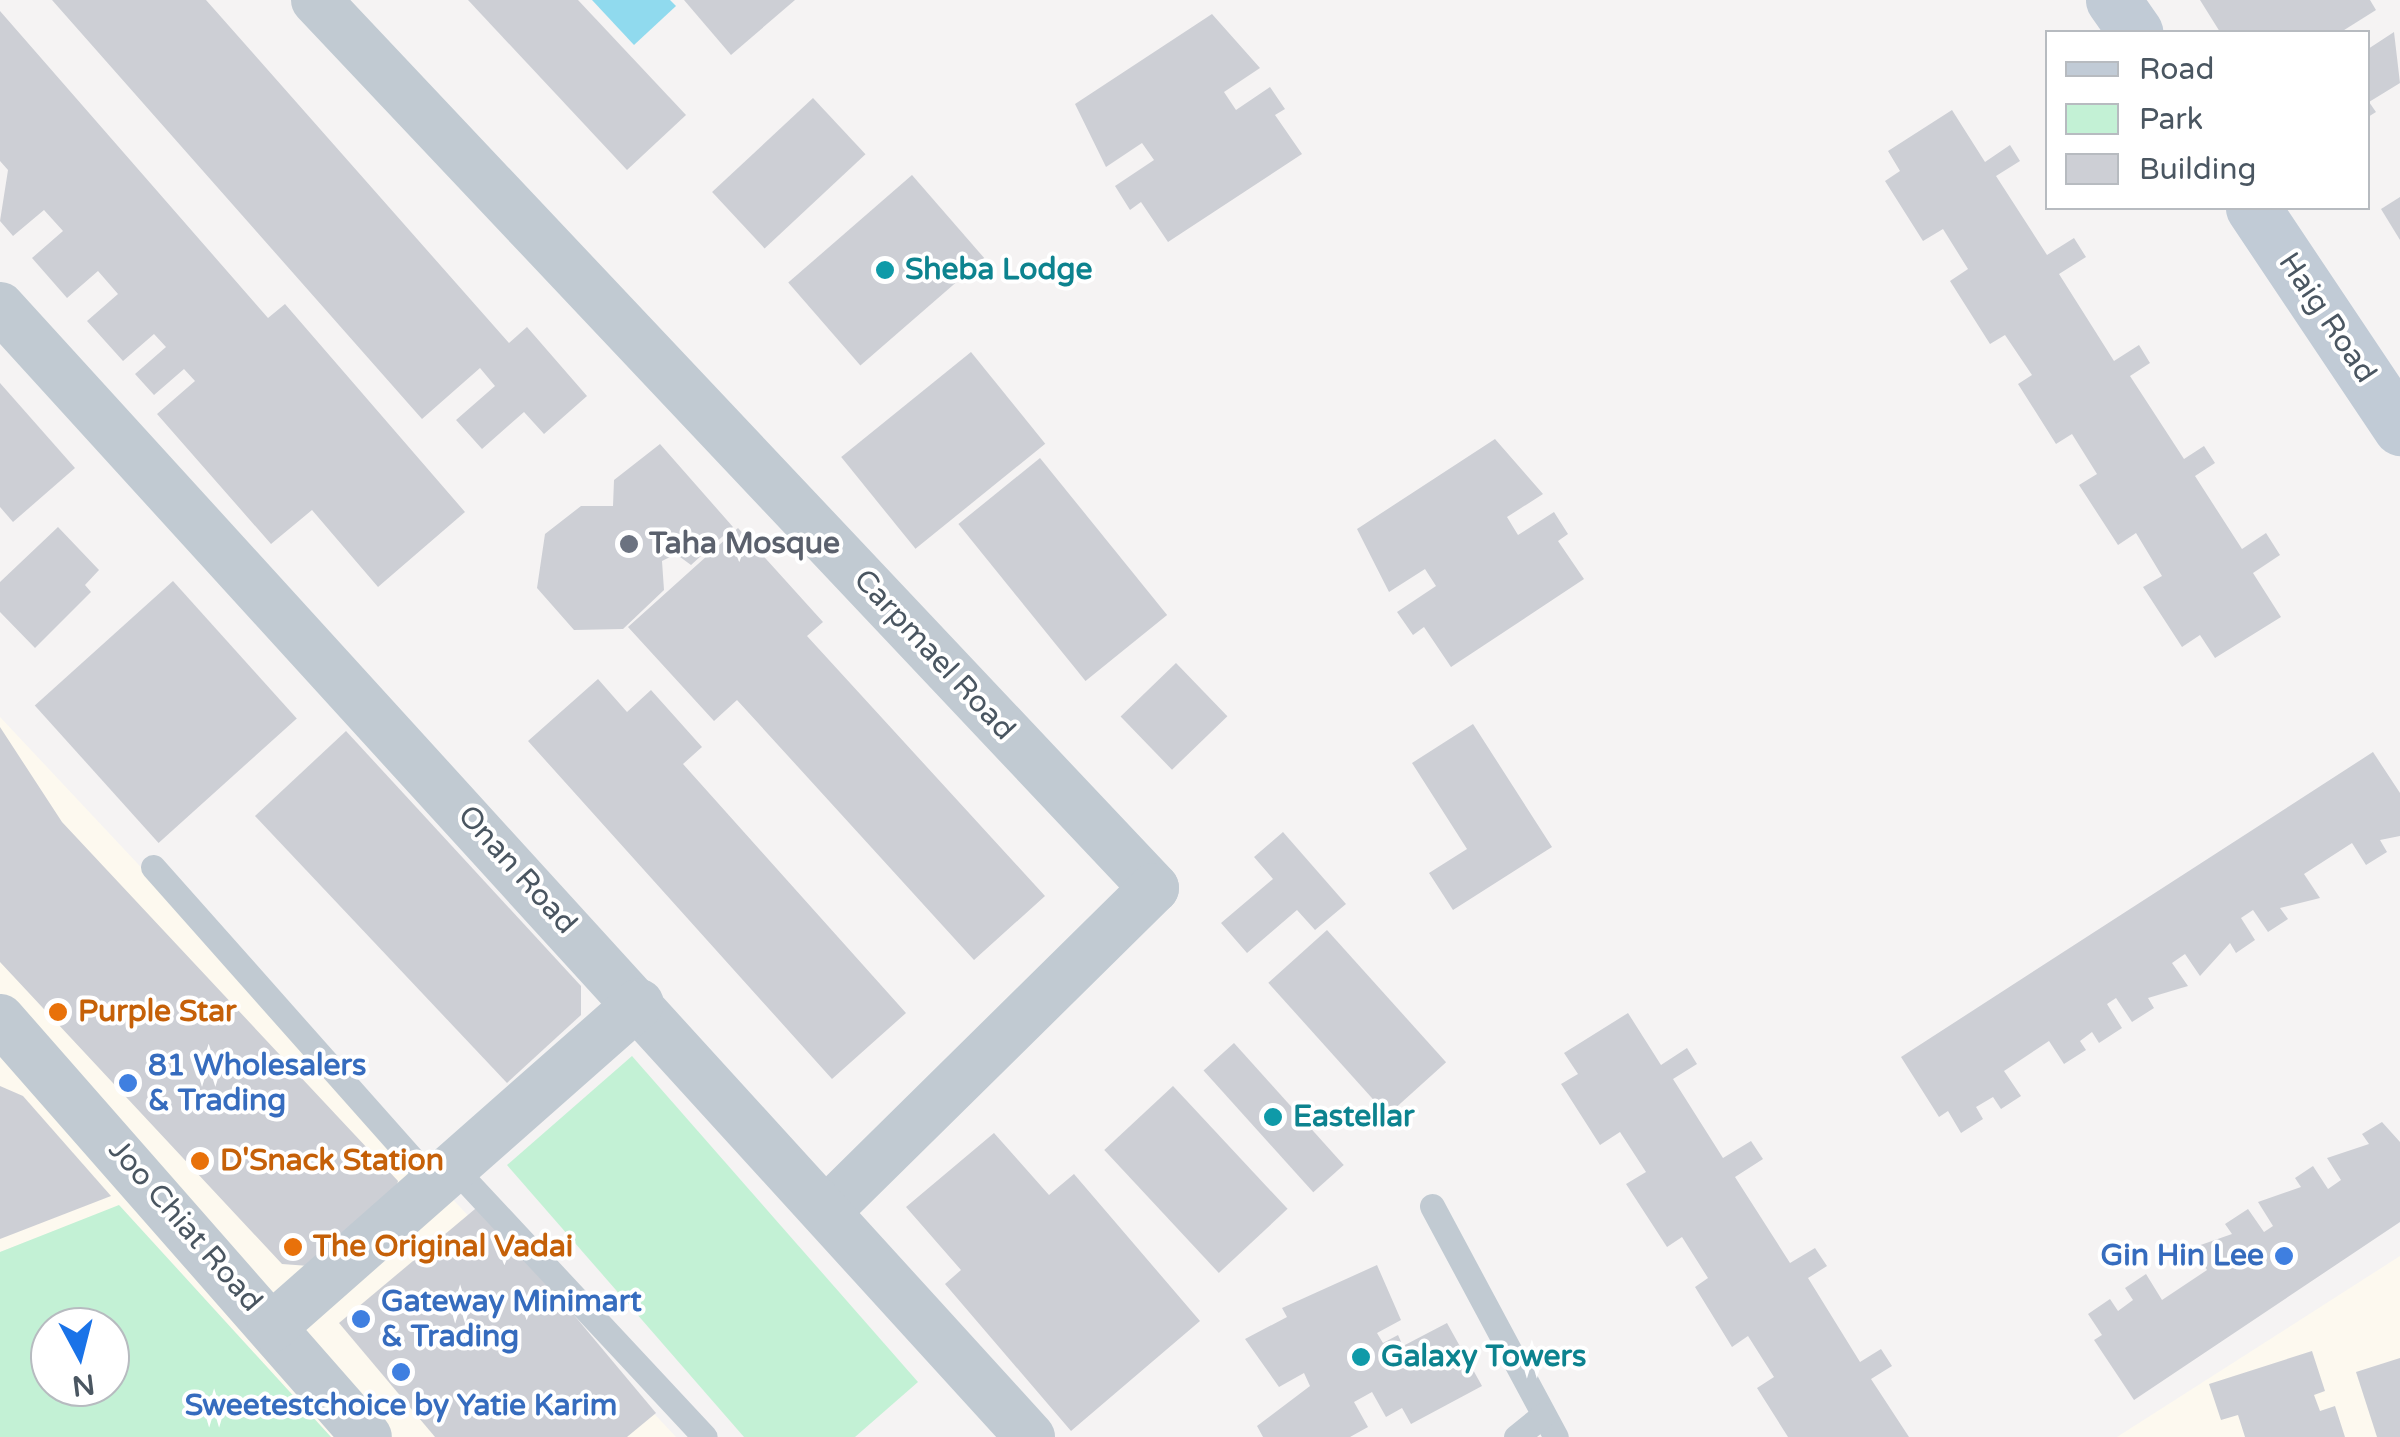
<!DOCTYPE html>
<html>
<head>
<meta charset="utf-8">
<style>
	body { margin:0 }
	#map { position:relative; width:2400px; height:1437px; overflow:hidden; background:#f5f3f3; font-family:"Varela Round",sans-serif }
	div>[style] { position:absolute }
	[style*='--x'] { left:calc(var(--x)*1px); top:calc(var(--y)*1px); width:calc(var(--w)*1px); rotate:calc(var(--a)*1deg) }
	.commercial>* { inset:0; background:#fdf9ef }
	.green>* { inset:0; background:#c3f1d5 }
	.water>* { inset:0; background:#90daee }
	.building>* { inset:0; background:#cdcfd5; transform-origin:0 0 }
	.lane>* { height:25px; margin:-12.5px; padding:0 12.5px; transform-origin:12.5px; border-radius:12.5px; background:#c1cad2 }
	.street>* { height:50px; margin:-25px; padding:0 25px; transform-origin:25px; border-radius:25px; background:#c1cad2 }
	.secondary>* { height:55px; margin:-27.5px; padding:0 27.5px; transform-origin:27.5px; border-radius:27.5px; background:#c1cbd6 }
	.dots>* { width:28px; height:28px; translate:-50% -50%; box-sizing:border-box; border:5px solid #fff; border-radius:50% }
	span { translate:-50% -50%; white-space:nowrap; text-align:center; line-height:1.15; -webkit-text-stroke:8px #fff; paint-order:stroke }
	.culture-label { font-size:30px; color:#0d838f; font-weight:700 }
	.left { translate:0 -50%; text-align:left }
	.street-label { font-size:30px; color:#4a5661 }
	.worship-label { font-size:30px; color:#5b616d; font-weight:700 }
	.food-label { font-size:30px; color:#c56008; font-weight:700 }
	.shop-label { font-size:30px; color:#366cbe; font-weight:700 }
	.right { translate:-100% -50%; text-align:right }
	.legend { position:absolute; left:2045px; top:30px; width:325px; height:180px; box-sizing:border-box; background:#fff; border:2px solid #b7bbc0; margin:0; padding:12px 18px; list-style:none; font-size:30px; color:#4a5661 }
	.legend li { display:flex; align-items:center; gap:20px; height:50px }
	.legend b { width:50px; border:2px solid #b7bbc0 }
	.north { position:absolute; left:30px; top:1307px; width:100px; height:100px; box-sizing:border-box; background:#fff; border:2px solid #b7bbc0; border-radius:50%; rotate:173deg; font-size:28px; font-weight:700; line-height:40px; text-align:center; color:#4a5661 }
	.north::after { content:''; display:block; margin:auto; width:35px; height:45px; background:#1a73e8; clip-path:polygon(50% 0,100% 100%,50% 72%,0 100%) }
</style>
</head>
<body>
<div id="map">
	<div class="commercial">
		<div style="clip-path:polygon(0 717px,676px 1437px,331px 1437px,120px 1206px,0 1252px)"></div>
		<div style="clip-path:polygon(2400px 1256px,2400px 1437px,2117px 1437px)"></div>
	</div>
	<div class="green">
		<div style="clip-path:polygon(632px 1056px,918px 1382px,855px 1437px,744px 1437px,507px 1165px)"></div>
		<div style="clip-path:polygon(evenodd,119px 1205px,331px 1437px,0 1437px,0 1252px,119px 1205px,50px 1327px,110px 1327px,110px 1387px,50px 1387px,50px 1327px)"></div>
	</div>
	<div class="water">
		<div style="clip-path:polygon(592px 0,670px 0,676px 6px,634px 45px)"></div>
	</div>
	<div class="building">
		<div style="clip-path:polygon(52px 0,206px 0,509px 343px,527px 327px,587px 396px,544px 434px,524px 412px,482px 449px,456px 420px,495px 386px,480px 368px,422px 419px)"></div>
		<div style="clip-path:polygon(468px 0,578px 0,686px 115px,627px 170px)"></div>
		<div style="clip-path:polygon(684px 0,795px 0,731px 55px)"></div>
		<div style="clip-path:polygon(2200px 0,2370px 0,2376px 10px,2341px 32px,2220px 32px)"></div>
		<div style="clip-path:polygon(0 11px,268px 318px,285px 304px,465px 512px,378px 587px,312px 510px,271px 544px,157px 414px,195px 381px,184px 369px,154px 395px,135px 374px,166px 347px,154px 334px,123px 361px,87px 321px,118px 294px,98px 271px,67px 298px,32px 258px,63px 231px,44px 210px,13px 236px,0 221px,8px 170px,0 161px)"></div>
		<div style="clip-path:polygon(1212px 14px,1260px 68px,1224px 92px,1236px 110px,1270px 87px,1285px 109px,1275px 115px,1302px 154px,1168px 242px,1141px 202px,1130px 210px,1115px 186px,1154px 160px,1142px 143px,1106px 167px,1075px 104px)"></div>
		<div style="clip-path:polygon(2394px 32px,2400px 83px,2369px 102px,2376px 112px,2368px 117px,2368px 49px)"></div>
		<div style="left:813px;top:98px;width:77px;height:138px;rotate:47deg"></div>
		<div style="clip-path:polygon(1952px 110px,1985px 162px,2010px 145px,2020px 161px,1996px 176px,2047px 255px,2074px 238px,2086px 257px,2059px 274px,2114px 361px,2139px 345px,2150px 363px,2130px 376px,2184px 459px,2204px 446px,2215px 463px,2195px 476px,2242px 549px,2266px 533px,2280px 555px,2253px 573px,2281px 617px,2215px 658px,2200px 635px,2182px 647px,2143px 587px,2162px 576px,2136px 533px,2118px 545px,2079px 485px,2097px 474px,2072px 434px,2056px 444px,2018px 384px,2032px 375px,2005px 335px,1990px 344px,1950px 281px,1968px 269px,1943px 229px,1923px 241px,1885px 181px,1900px 171px,1888px 151px)"></div>
		<div style="left:912px;top:175px;width:110px;height:164px;rotate:49deg"></div>
		<div style="clip-path:polygon(2400px 197px,2400px 240px,2381px 209px)"></div>
		<div style="left:971px;top:352px;width:118px;height:167px;rotate:51deg"></div>
		<div style="clip-path:polygon(0 383px,75px 468px,13px 522px,0 507px)"></div>
		<div style="clip-path:polygon(1495px 439px,1543px 494px,1507px 517px,1518px 535px,1554px 512px,1568px 534px,1558px 541px,1584px 579px,1451px 667px,1424px 627px,1413px 635px,1397px 612px,1436px 586px,1425px 569px,1389px 592px,1357px 529px)"></div>
		<div style="clip-path:polygon(660px 444px,733px 527px,691px 565px,676px 554px,662px 561px,664px 590px,623px 629px,574px 630px,537px 588px,545px 534px,581px 506px,613px 506px,614px 480px)"></div>
		<div style="left:1040px;top:458px;width:202px;height:105px;rotate:51deg"></div>
		<div style="clip-path:polygon(58px 527px,99px 570px,85px 585px,91px 592px,35px 648px,0 612px,0 582px)"></div>
		<div style="clip-path:polygon(738px 528px,823px 622px,807px 636px,1045px 896px,974px 960px,737px 700px,714px 721px,628px 627px)"></div>
		<div style="left:173px;top:581px;width:185px;height:186px;rotate:48deg"></div>
		<div style="left:1176px;top:663px;width:74px;height:77px;rotate:46deg"></div>
		<div style="clip-path:polygon(598px 679px,627px 712px,651px 690px,702px 747px,683px 764px,906px 1013px,832px 1079px,528px 741px)"></div>
		<div style="clip-path:polygon(1473px 724px,1552px 847px,1453px 910px,1429px 873px,1467px 849px,1412px 763px)"></div>
		<div style="clip-path:polygon(0 727px,62px 822px,398px 1181px,391px 1207px,309px 1266px,282px 1264px,0 962px)"></div>
		<div style="clip-path:polygon(346px 731px,581px 986px,581px 1015px,507px 1083px,255px 816px)"></div>
		<div style="clip-path:polygon(2373px 752px,2400px 793px,2400px 836px,2380px 840px,2387px 852px,2366px 865px,2352px 843px,2304px 874px,2320px 898px,2280px 908px,2288px 919px,2268px 932px,2253px 910px,2241px 918px,2255px 940px,2236px 953px,2230px 943px,2200px 976px,2185px 954px,2172px 963px,2188px 986px,2148px 998px,2154px 1008px,2132px 1022px,2116px 998px,2107px 1004px,2122px 1028px,2099px 1043px,2092px 1032px,2080px 1041px,2086px 1050px,2064px 1064px,2049px 1041px,2004px 1071px,2021px 1096px,2001px 1109px,1993px 1097px,1976px 1107px,1983px 1119px,1961px 1133px,1948px 1111px,1939px 1117px,1901px 1057px)"></div>
		<div style="clip-path:polygon(1283px 832px,1346px 904px,1315px 930px,1297px 910px,1247px 953px,1221px 923px,1273px 879px,1254px 857px)"></div>
		<div style="left:1327px;top:930px;width:178px;height:79px;rotate:48deg"></div>
		<div style="clip-path:polygon(1628px 1013px,1661px 1065px,1687px 1048px,1697px 1064px,1673px 1079px,1723px 1158px,1751px 1141px,1763px 1159px,1735px 1177px,1790px 1263px,1815px 1248px,1827px 1266px,1808px 1278px,1860px 1362px,1881px 1349px,1892px 1366px,1871px 1379px,1909px 1437px,1788px 1437px,1757px 1388px,1774px 1377px,1748px 1336px,1732px 1347px,1695px 1287px,1708px 1278px,1682px 1237px,1667px 1247px,1626px 1184px,1646px 1172px,1620px 1132px,1600px 1145px,1561px 1084px,1578px 1074px,1564px 1053px)"></div>
		<div style="left:1234px;top:1043px;width:164px;height:41px;rotate:48deg"></div>
		<div style="clip-path:polygon(0 1086px,23px 1096px,111px 1196px,0 1239px)"></div>
		<div style="left:1173px;top:1086px;width:168px;height:94px;rotate:47deg"></div>
		<div style="clip-path:polygon(2382px 1122px,2400px 1142px,2400px 1222px,2134px 1400px,2094px 1340px,2102px 1335px,2088px 1314px,2110px 1299px,2118px 1311px,2133px 1300px,2125px 1288px,2146px 1274px,2162px 1300px,2207px 1270px,2192px 1248px,2232px 1234px,2225px 1224px,2248px 1209px,2264px 1232px,2273px 1226px,2258px 1202px,2301px 1187px,2295px 1178px,2313px 1166px,2328px 1189px,2341px 1180px,2327px 1158px,2369px 1144px,2362px 1134px)"></div>
		<div style="clip-path:polygon(994px 1133px,1049px 1195px,1074px 1174px,1200px 1321px,1071px 1431px,945px 1284px,961px 1270px,906px 1207px)"></div>
		<div style="clip-path:polygon(481px 1204px,656px 1413px,627px 1437px,435px 1437px,339px 1323px)"></div>
		<div style="clip-path:polygon(1377px 1265px,1401px 1320px,1377px 1333px,1383px 1343px,1398px 1335px,1403px 1346px,1447px 1323px,1482px 1386px,1411px 1424px,1402px 1408px,1386px 1417px,1372px 1392px,1354px 1402px,1368px 1427px,1350px 1437px,1263px 1437px,1257px 1426px,1310px 1386px,1304px 1373px,1279px 1387px,1245px 1339px,1287px 1317px,1282px 1308px)"></div>
		<div style="clip-path:polygon(2312px 1351px,2325px 1391px,2314px 1395px,2320px 1411px,2335px 1406px,2345px 1437px,2245px 1437px,2238px 1415px,2221px 1420px,2209px 1384px)"></div>
		<div style="clip-path:polygon(2400px 1358px,2400px 1437px,2377px 1437px,2356px 1372px)"></div>
	</div>
	<div class="lane">
		<div style="--x:153;--y:867;--w:424;--a:48.4"></div>
		<div style="--x:453;--y:1167;--w:369;--a:47"></div>
		<div style="--x:1432;--y:1206;--w:262;--a:61.8"></div>
		<div style="--x:1516;--y:1437;--w:35;--a:-39"></div>
	</div>
	<div class="street">
		<div style="--x:316;--y:0;--w:1221;--a:46.66"></div>
		<div style="--x:1154;--y:888;--w:459;--a:135.4"></div>
		<div style="--x:0;--y:307;--w:1529;--a:47.65"></div>
		<div style="--x:0;--y:1019;--w:556;--a:48.72"></div>
		<div style="--x:272;--y:1327;--w:489;--a:-41.4"></div>
	</div>
	<div class="secondary">
		<div style="--x:2113;--y:0;--w:39;--a:55"></div>
		<div style="--x:2253;--y:208;--w:265;--a:56.2"></div>
	</div>
	<div class="dots">
		<div style="left:885px;top:270px;background:#0f9aa8"></div>
		<div style="left:629px;top:544px;background:#6b7280"></div>
		<div style="left:58px;top:1012px;background:#e8710a"></div>
		<div style="left:128px;top:1083px;background:#3f7fe0"></div>
		<div style="left:1273px;top:1117px;background:#0f9aa8"></div>
		<div style="left:200px;top:1161px;background:#e8710a"></div>
		<div style="left:293px;top:1247px;background:#e8710a"></div>
		<div style="left:2284px;top:1256px;background:#3f7fe0"></div>
		<div style="left:361px;top:1319px;background:#3f7fe0"></div>
		<div style="left:1361px;top:1357px;background:#0f9aa8"></div>
		<div style="left:401px;top:1372px;background:#3f7fe0"></div>
	</div>
	<div class="culture-label">
		<span class="left" style="left:905px;top:270px">Sheba Lodge</span>
		<span class="left" style="left:1293px;top:1117px">Eastellar</span>
		<span class="left" style="left:1381px;top:1357px">Galaxy Towers</span>
	</div>
	<div class="street-label">
		<span style="left:2327px;top:318px;rotate:56deg">Haig Road</span>
		<span style="left:934px;top:655px;rotate:47deg">Carpmael Road</span>
		<span style="left:517px;top:870px;rotate:48deg">Onan Road</span>
		<span style="left:185px;top:1226px;rotate:49deg">Joo Chiat Road</span>
	</div>
	<div class="worship-label">
		<span class="left" style="left:649px;top:544px">Taha Mosque</span>
	</div>
	<div class="food-label">
		<span class="left" style="left:78px;top:1012px">Purple Star</span>
		<span class="left" style="left:220px;top:1161px">D'Snack Station</span>
		<span class="left" style="left:313px;top:1247px">The Original Vadai</span>
	</div>
	<div class="shop-label">
		<span class="left" style="left:148px;top:1083px">81 Wholesalers<br>&amp; Trading</span>
		<span class="right" style="left:2264px;top:1256px">Gin Hin Lee</span>
		<span class="left" style="left:381px;top:1319px">Gateway Minimart<br>&amp; Trading</span>
		<span style="left:401px;top:1406px">Sweetestchoice by Yatie Karim</span>
	</div>
	<ul class="legend">
	<li><b style="height:12px;background:#c1cbd6"></b>Road</li>
	<li><b style="height:28px;background:#c3f1d5"></b>Park</li>
	<li><b style="height:28px;background:#cdcfd5"></b>Building</li>
	</ul>
	<div class="north">N</div>
</div>
</body>
</html>
